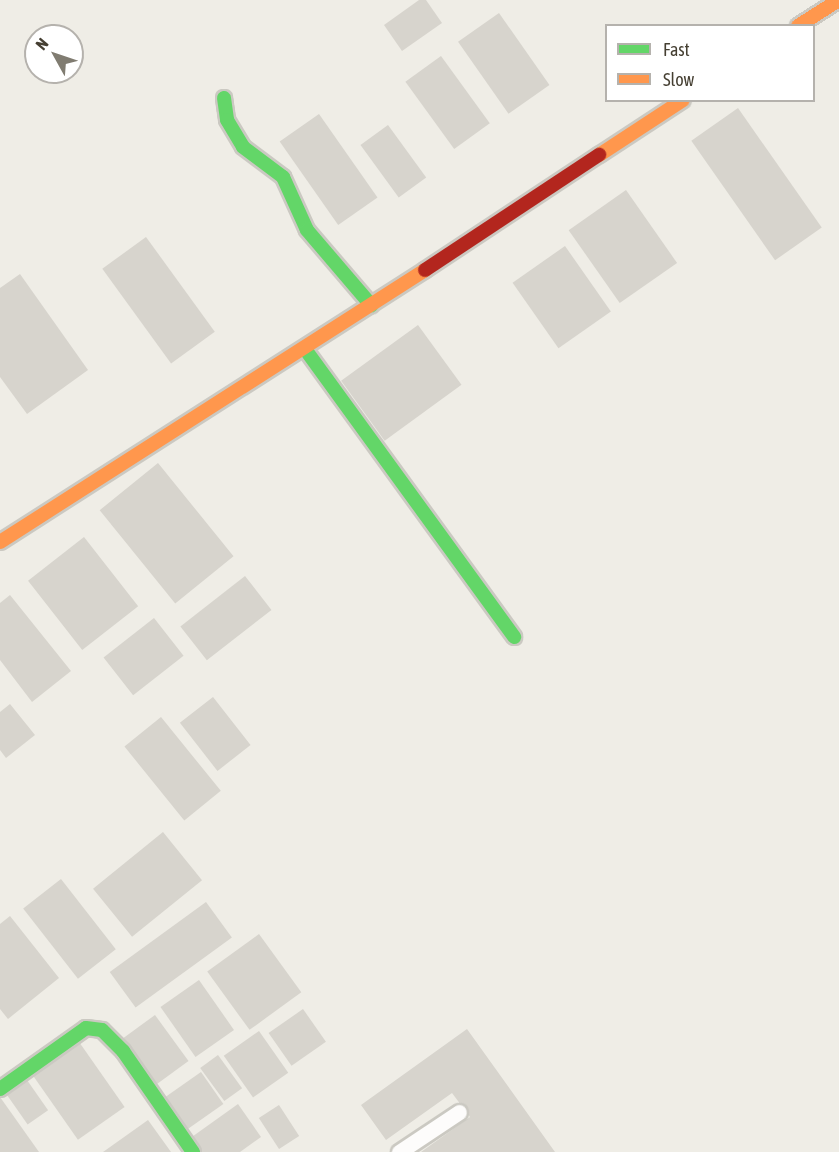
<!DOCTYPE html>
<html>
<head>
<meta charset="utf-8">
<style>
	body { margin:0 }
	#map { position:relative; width:839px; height:1152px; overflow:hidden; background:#efede6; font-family:"Asap Condensed",sans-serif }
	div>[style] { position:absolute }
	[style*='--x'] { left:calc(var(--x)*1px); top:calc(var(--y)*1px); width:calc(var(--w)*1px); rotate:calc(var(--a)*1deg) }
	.building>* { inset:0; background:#d7d4cd; transform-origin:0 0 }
	.roads { filter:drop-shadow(2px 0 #cbc9c2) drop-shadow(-2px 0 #cbc9c2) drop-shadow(0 2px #cbc9c2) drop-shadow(0 -2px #cbc9c2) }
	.lane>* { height:15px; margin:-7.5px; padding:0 7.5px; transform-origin:7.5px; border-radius:7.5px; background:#fdfcfb }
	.fast>* { height:14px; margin:-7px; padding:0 7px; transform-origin:7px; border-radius:7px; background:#63d668 }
	.slow>* { height:14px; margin:-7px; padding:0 7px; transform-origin:7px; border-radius:7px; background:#ff974d }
	.jam>* { height:14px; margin:-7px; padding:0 7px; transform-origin:7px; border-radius:7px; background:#b3261e }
	span { translate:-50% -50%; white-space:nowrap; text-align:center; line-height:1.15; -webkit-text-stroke:5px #fff; paint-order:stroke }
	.legend { position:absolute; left:605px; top:24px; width:210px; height:78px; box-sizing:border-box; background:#fff; border:2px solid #b5b2ad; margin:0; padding:8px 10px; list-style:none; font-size:18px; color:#453f32 }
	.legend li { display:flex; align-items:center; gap:12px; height:30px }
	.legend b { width:30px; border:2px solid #b5b2ad }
	.north { position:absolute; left:24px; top:24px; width:60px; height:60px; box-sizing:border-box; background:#fff; border:2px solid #b5b2ad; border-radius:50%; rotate:310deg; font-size:16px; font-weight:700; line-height:24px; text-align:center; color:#453f32 }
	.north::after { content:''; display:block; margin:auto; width:21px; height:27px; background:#807c71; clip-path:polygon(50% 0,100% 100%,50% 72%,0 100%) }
</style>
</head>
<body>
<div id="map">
	<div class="building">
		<div style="clip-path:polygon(419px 0,426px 0,442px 23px,402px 51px,384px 25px)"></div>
		<div style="left:499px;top:13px;width:88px;height:50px;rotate:55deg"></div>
		<div style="left:441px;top:56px;width:83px;height:44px;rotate:54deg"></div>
		<div style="left:738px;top:108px;width:146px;height:57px;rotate:55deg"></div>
		<div style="left:319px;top:114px;width:102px;height:48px;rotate:55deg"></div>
		<div style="left:388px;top:125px;width:65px;height:34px;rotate:54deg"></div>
		<div style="left:626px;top:190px;width:89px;height:70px;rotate:55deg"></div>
		<div style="left:146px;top:237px;width:117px;height:54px;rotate:54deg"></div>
		<div style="left:565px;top:246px;width:80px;height:64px;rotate:55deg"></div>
		<div style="clip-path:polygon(20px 274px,88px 370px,27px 414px,0 377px,0 288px)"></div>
		<div style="left:418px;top:325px;width:74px;height:95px;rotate:54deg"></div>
		<div style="left:158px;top:463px;width:120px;height:75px;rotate:51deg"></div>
		<div style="left:84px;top:537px;width:88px;height:71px;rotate:52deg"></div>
		<div style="left:245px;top:576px;width:43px;height:82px;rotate:52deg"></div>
		<div style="clip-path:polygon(10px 595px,71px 671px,32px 702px,0 660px,0 603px)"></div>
		<div style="left:154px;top:618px;width:48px;height:64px;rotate:52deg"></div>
		<div style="left:213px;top:697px;width:61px;height:42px;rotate:52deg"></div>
		<div style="clip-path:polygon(10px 704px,35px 735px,6px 758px,0 750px,0 712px)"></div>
		<div style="left:161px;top:717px;width:95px;height:47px;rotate:51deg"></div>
		<div style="left:163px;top:832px;width:62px;height:90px;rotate:51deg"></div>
		<div style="left:61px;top:879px;width:89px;height:48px;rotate:52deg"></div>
		<div style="left:206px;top:902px;width:44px;height:119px;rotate:54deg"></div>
		<div style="clip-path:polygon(10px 916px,59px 978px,8px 1019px,0 1009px,0 924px)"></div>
		<div style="left:259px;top:934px;width:72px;height:64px;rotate:54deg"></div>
		<div style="left:199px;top:980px;width:61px;height:47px;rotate:55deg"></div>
		<div style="left:303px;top:1009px;width:40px;height:42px;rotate:55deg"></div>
		<div style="left:155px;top:1015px;width:57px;height:39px;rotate:54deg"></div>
		<div style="clip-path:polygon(467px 1029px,555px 1152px,421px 1152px,470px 1117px,452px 1093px,386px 1140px,361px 1105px)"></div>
		<div style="left:259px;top:1031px;width:51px;height:43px;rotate:55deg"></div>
		<div style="left:77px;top:1039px;width:83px;height:57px;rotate:55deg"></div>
		<div style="left:218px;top:1055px;width:41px;height:22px;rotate:54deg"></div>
		<div style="left:20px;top:1070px;width:49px;height:25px;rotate:55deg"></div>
		<div style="left:201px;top:1072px;width:39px;height:50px;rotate:55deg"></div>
		<div style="clip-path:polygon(0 1097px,39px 1152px,0 1152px)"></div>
		<div style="clip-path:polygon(238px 1104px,261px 1137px,240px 1152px,198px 1152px,189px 1139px)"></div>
		<div style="left:279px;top:1105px;width:37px;height:24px;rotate:57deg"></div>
		<div style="clip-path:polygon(148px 1120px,171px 1152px,103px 1152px)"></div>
	</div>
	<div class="roads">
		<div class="lane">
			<div style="--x:399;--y:1152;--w:72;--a:-33.7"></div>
		</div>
		<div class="fast">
			<div style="--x:224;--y:98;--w:22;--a:82"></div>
			<div style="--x:227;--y:120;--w:31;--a:59"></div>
			<div style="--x:243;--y:147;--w:50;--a:36.9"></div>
			<div style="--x:283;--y:177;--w:58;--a:65.6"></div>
			<div style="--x:307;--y:230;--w:99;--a:49.5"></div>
			<div style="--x:305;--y:349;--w:356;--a:54"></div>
			<div style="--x:0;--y:1089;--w:105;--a:-35.3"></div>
			<div style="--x:86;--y:1028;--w:16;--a:7"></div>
			<div style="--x:102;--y:1030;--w:30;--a:45"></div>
			<div style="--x:123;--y:1051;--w:123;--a:55.3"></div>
		</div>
		<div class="slow">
			<div style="--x:798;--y:26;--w:49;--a:-32.4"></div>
			<div style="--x:599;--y:155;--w:100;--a:-33.2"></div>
			<div style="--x:0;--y:542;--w:505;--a:-32.62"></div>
		</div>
		<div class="jam">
			<div style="--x:425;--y:270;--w:209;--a:-33.5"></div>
		</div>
	</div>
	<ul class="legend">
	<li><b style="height:8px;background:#63d668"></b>Fast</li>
	<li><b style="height:8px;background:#ff974d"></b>Slow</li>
	</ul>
	<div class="north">N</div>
</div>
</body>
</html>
